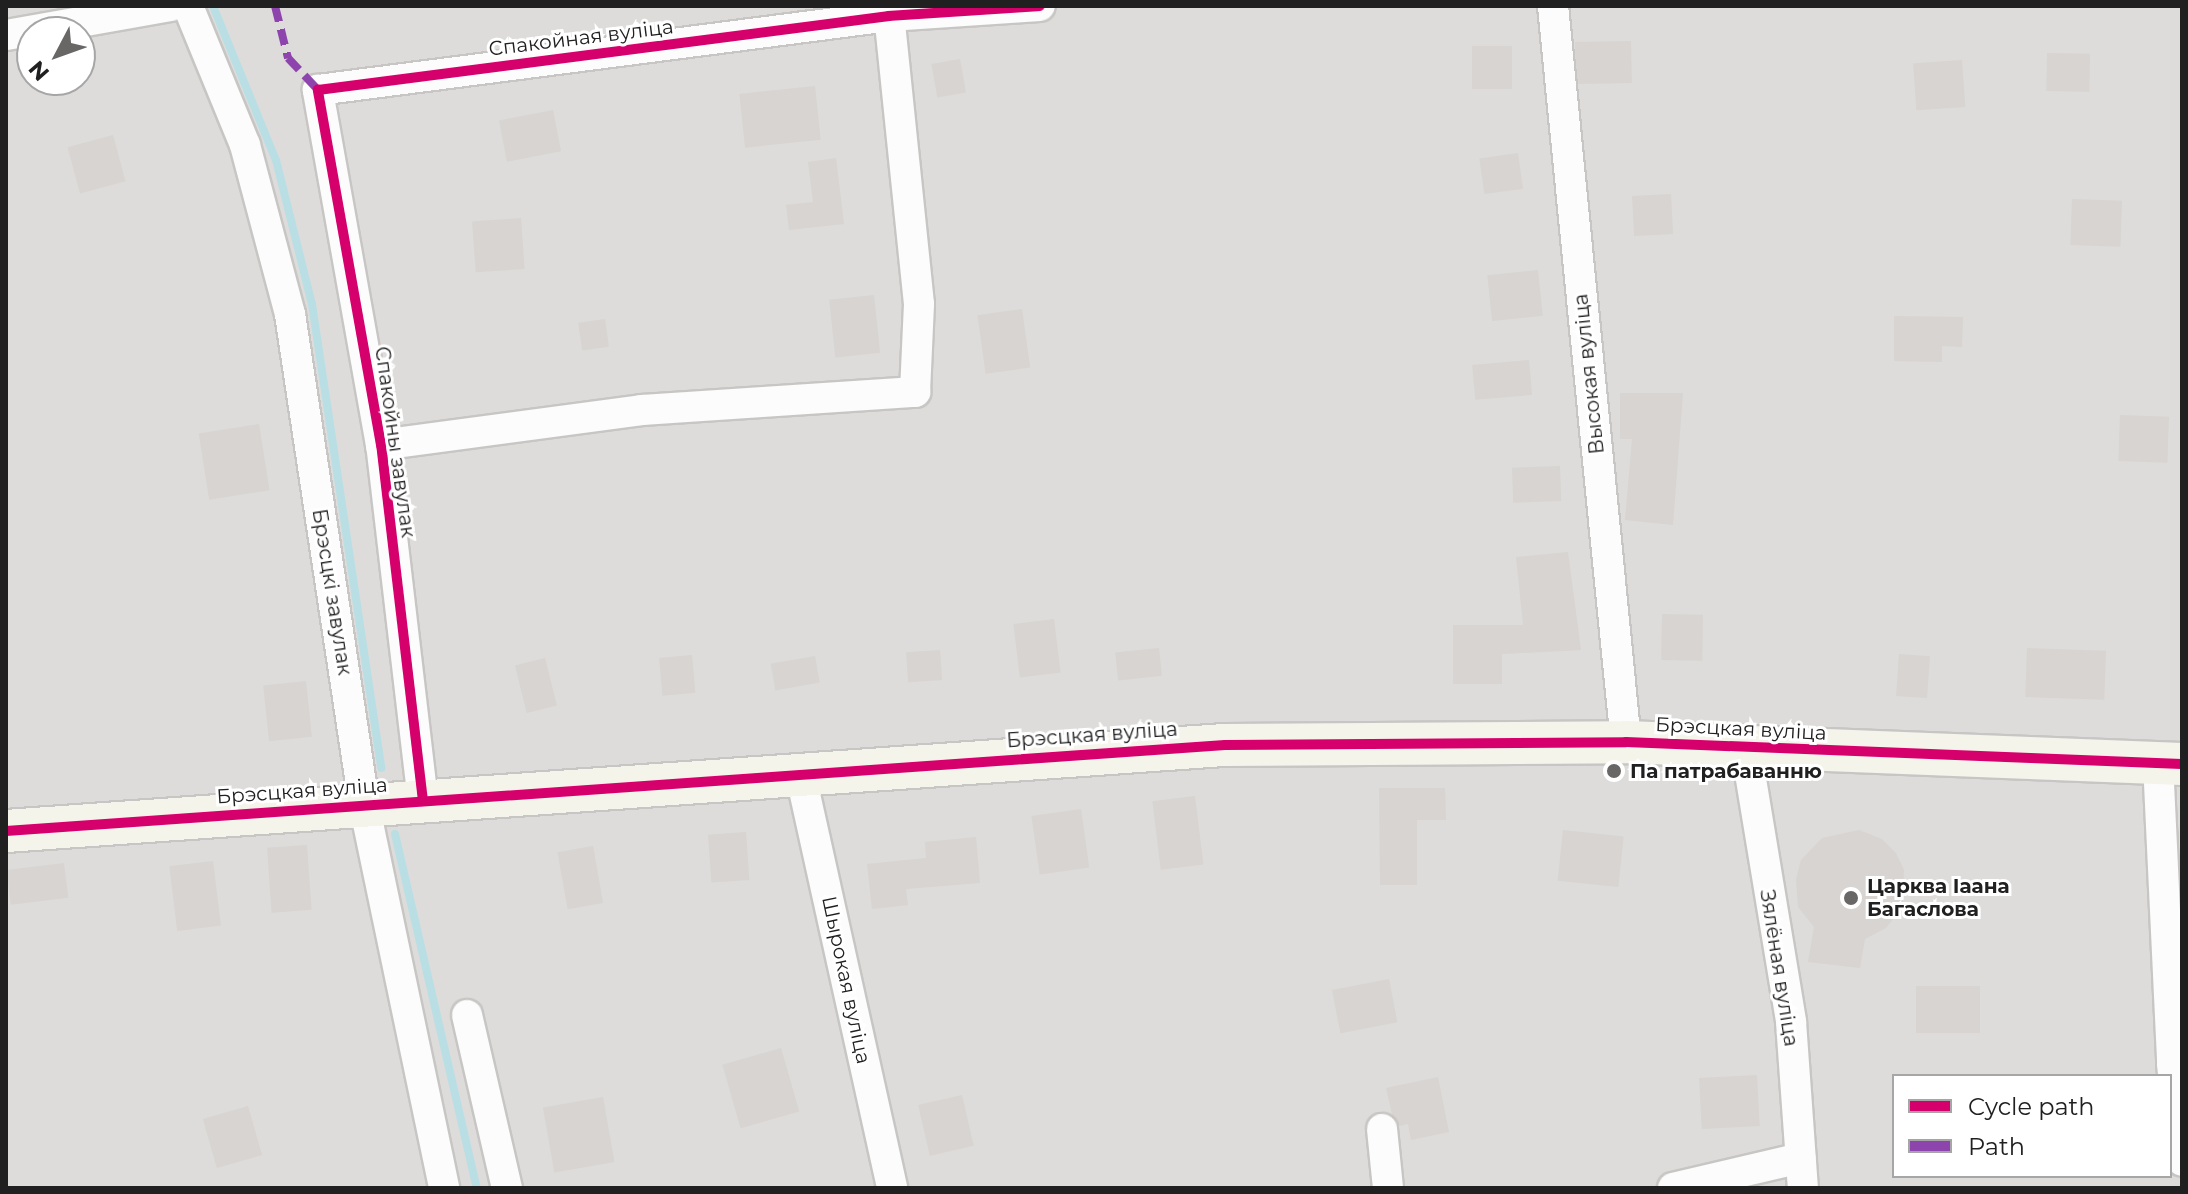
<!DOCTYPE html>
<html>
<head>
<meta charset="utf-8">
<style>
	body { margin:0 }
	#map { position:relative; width:2188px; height:1194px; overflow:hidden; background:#eeece8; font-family:Montserrat,sans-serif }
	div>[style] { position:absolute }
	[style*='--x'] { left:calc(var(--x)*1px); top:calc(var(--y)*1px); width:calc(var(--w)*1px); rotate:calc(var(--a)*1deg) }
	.residential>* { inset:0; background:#dddcda }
	.stream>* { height:8px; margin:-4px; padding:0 4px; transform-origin:4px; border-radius:4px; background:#b9dfe4 }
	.building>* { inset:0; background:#d7d4d1; transform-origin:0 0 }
	.roads { filter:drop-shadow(2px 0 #c7c6c4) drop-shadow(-2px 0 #c7c6c4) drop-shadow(0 2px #c7c6c4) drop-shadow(0 -2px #c7c6c4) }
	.street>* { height:30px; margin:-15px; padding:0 15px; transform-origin:15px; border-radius:15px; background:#fcfcfc }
	.secondary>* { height:42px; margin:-21px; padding:0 21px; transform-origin:21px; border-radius:21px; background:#f5f4eb }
	.quiet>* { height:8px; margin-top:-4px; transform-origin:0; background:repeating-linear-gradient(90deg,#8e44ad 0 16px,transparent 0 24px) }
	.cycleway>* { height:10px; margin:-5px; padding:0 5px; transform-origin:5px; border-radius:5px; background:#d6006c }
	.dots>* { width:22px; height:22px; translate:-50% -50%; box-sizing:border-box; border:4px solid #fff; border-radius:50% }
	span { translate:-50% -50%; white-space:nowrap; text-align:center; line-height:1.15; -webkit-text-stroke:6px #fff; paint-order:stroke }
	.street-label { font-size:20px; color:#202020 }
	.poi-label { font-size:20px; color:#202020; font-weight:700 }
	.left { translate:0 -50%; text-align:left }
	.frame { position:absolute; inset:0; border:8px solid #202020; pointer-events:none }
	.legend { position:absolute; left:1892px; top:1074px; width:280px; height:104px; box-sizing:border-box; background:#fff; border:2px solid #a6a6a6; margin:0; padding:10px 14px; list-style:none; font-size:24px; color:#202020 }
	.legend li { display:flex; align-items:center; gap:16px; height:40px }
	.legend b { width:40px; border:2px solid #a6a6a6 }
	.north { position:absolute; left:16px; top:16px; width:80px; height:80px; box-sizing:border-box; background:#fff; border:2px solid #a6a6a6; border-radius:50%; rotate:229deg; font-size:22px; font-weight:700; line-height:32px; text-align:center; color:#202020 }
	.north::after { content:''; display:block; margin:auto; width:28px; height:36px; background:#686766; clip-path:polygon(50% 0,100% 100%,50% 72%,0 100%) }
</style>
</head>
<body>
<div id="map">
	<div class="residential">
		<div style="clip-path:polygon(evenodd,6px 6px,2182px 6px,2182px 1188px,6px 1188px,6px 6px,32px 32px,80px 32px,80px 80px,32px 80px,32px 32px,6px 6px,1894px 1076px,2170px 1076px,2170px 1176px,1894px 1176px,1894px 1076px)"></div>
	</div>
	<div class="stream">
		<div style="--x:213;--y:6;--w:166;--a:67.8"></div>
		<div style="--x:276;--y:160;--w:148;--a:76"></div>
		<div style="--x:312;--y:304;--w:469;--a:81.5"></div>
		<div style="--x:395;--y:834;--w:363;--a:77"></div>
	</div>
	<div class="building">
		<div style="left:1631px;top:41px;width:42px;height:56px;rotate:89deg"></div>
		<div style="left:1472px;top:46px;width:40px;height:43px"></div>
		<div style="left:2047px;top:53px;width:43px;height:38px;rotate:1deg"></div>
		<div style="left:960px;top:59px;width:34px;height:29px;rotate:80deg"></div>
		<div style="left:1962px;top:60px;width:47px;height:49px;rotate:86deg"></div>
		<div style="left:815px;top:86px;width:54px;height:76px;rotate:84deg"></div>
		<div style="left:553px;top:110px;width:42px;height:55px;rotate:79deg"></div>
		<div style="left:113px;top:135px;width:48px;height:47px;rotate:75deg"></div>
		<div style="left:1518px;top:153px;width:36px;height:39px;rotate:82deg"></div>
		<div style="clip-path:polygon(836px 158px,844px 224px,789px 230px,786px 205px,813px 202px,808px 162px)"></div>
		<div style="left:1671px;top:194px;width:40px;height:39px;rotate:87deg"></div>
		<div style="left:2072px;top:199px;width:50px;height:46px;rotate:2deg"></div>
		<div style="left:521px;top:218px;width:51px;height:49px;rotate:86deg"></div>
		<div style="left:1538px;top:270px;width:46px;height:51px;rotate:84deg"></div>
		<div style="left:874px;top:295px;width:58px;height:45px;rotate:84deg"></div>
		<div style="left:1022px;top:309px;width:59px;height:45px;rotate:82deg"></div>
		<div style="clip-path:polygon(1894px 316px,1963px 317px,1962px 347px,1942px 346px,1942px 362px,1894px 361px)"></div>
		<div style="left:605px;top:319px;width:28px;height:27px;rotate:82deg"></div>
		<div style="left:1529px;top:360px;width:35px;height:57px;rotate:85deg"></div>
		<div style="clip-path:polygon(1620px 393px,1683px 393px,1673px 525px,1625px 520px,1632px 439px,1620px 439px)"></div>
		<div style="left:2120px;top:415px;width:49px;height:46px;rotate:2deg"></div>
		<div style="left:259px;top:424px;width:67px;height:61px;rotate:81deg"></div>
		<div style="left:1560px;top:466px;width:35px;height:48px;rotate:88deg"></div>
		<div style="clip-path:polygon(1568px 552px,1581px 650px,1502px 654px,1502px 684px,1453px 684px,1453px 625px,1523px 625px,1516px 557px)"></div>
		<div style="left:1662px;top:614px;width:41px;height:46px;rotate:1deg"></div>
		<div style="left:1054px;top:619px;width:54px;height:41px;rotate:83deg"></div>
		<div style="left:1159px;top:648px;width:28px;height:44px;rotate:84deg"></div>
		<div style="left:2027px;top:648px;width:79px;height:49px;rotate:2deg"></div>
		<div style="left:940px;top:650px;width:30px;height:34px;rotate:86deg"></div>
		<div style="left:1899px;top:654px;width:31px;height:42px;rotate:4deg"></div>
		<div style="left:692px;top:655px;width:38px;height:33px;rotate:85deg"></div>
		<div style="left:815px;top:656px;width:27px;height:45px;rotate:80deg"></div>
		<div style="left:545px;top:658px;width:49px;height:31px;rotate:76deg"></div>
		<div style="left:306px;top:681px;width:56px;height:43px;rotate:84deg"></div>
		<div style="clip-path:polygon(1379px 788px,1445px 788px,1446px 820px,1417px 820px,1417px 885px,1380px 885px)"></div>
		<div style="left:1195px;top:796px;width:69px;height:43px;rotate:83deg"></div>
		<div style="left:1081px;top:809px;width:59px;height:50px;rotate:82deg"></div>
		<div style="left:1563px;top:830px;width:61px;height:51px;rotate:6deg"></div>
		<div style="clip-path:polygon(1859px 830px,1882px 839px,1896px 853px,1904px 870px,1902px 908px,1886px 928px,1865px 939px,1860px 968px,1808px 962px,1814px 927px,1798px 907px,1796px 879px,1801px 860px,1822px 838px)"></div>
		<div style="left:746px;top:832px;width:48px;height:38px;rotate:86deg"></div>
		<div style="clip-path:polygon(976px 837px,980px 883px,906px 889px,908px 905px,872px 909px,867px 864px,926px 858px,925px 842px)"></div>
		<div style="left:307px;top:845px;width:65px;height:40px;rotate:86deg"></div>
		<div style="left:593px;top:846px;width:58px;height:36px;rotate:80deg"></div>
		<div style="left:213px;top:861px;width:65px;height:44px;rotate:83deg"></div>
		<div style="left:64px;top:863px;width:35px;height:58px;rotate:83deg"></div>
		<div style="left:1389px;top:979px;width:44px;height:58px;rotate:79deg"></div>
		<div style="left:1916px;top:986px;width:64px;height:47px"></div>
		<div style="left:781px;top:1048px;width:66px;height:61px;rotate:74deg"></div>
		<div style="left:1757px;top:1075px;width:51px;height:58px;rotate:87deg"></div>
		<div style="clip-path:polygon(1438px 1077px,1449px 1132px,1411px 1140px,1408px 1124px,1399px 1126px,1392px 1114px,1386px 1088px)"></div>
		<div style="left:962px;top:1095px;width:52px;height:45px;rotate:77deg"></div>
		<div style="left:603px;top:1097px;width:66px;height:61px;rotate:80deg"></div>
		<div style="left:248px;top:1106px;width:51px;height:47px;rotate:74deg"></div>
	</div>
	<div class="roads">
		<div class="street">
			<div style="--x:188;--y:6;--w:150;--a:67.7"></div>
			<div style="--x:245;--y:145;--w:175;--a:75.1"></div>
			<div style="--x:290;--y:314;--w:496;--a:81.4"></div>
			<div style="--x:364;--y:804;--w:392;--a:78.2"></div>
			<div style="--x:1553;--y:6;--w:740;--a:84.34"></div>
			<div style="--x:6;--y:35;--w:168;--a:-10"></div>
			<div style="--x:381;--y:445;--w:263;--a:-7.6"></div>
			<div style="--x:642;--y:410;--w:274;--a:-3.8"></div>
			<div style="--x:915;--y:392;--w:88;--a:-87.4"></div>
			<div style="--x:919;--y:304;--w:290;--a:-95.9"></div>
			<div style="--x:1746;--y:749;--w:277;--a:80.6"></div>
			<div style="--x:1791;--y:1022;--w:166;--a:85.9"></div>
			<div style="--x:2158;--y:762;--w:302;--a:87.3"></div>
			<div style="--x:2172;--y:1064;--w:97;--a:84.1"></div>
			<div style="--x:800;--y:772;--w:426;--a:77.5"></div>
			<div style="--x:423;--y:801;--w:358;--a:-96.7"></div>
			<div style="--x:381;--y:445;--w:361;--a:-100.1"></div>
			<div style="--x:318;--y:90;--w:576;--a:-7.38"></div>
			<div style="--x:889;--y:16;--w:151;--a:-3.8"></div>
			<div style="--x:467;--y:1015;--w:178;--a:77"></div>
			<div style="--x:1382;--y:1129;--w:59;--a:84.2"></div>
			<div style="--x:1673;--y:1188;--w:131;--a:-13.2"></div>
		</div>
		<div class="secondary">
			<div style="--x:6;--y:831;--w:1222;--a:-4.04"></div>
			<div style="--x:1225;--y:745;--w:401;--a:-0.4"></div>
			<div style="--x:1626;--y:742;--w:556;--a:2.27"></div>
		</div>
	</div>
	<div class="quiet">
		<div style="--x:275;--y:6;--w:54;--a:76"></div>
		<div style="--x:288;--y:58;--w:44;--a:46.8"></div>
	</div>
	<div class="cycleway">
		<div style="--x:423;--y:801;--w:358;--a:-96.7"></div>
		<div style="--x:381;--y:445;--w:361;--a:-100.1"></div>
		<div style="--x:318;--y:90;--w:576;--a:-7.38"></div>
		<div style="--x:889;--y:16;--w:151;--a:-3.8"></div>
		<div style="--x:6;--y:831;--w:1222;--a:-4.04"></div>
		<div style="--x:1225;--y:745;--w:401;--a:-0.4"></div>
		<div style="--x:1626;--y:742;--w:556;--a:2.27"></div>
	</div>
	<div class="dots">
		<div style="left:1614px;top:771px;background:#686766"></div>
		<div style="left:1851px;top:898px;background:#686766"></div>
	</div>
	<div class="street-label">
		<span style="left:581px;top:38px;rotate:-7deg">Спакойная вуліца</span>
		<span style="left:1589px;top:374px;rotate:-96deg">Высокая вуліца</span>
		<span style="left:395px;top:442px;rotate:82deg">Спакойны завулак</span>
		<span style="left:332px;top:592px;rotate:81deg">Брэсцкі завулак</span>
		<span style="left:1741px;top:729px;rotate:3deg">Брэсцкая вуліца</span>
		<span style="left:1092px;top:735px;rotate:-4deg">Брэсцкая вуліца</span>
		<span style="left:302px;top:791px;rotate:-4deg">Брэсцкая вуліца</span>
		<span style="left:1779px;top:968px;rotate:81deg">Зялёная вуліца</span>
		<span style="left:846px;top:980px;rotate:78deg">Шырокая вуліца</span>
	</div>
	<div class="poi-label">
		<span class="left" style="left:1630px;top:771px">Па патрабаванню</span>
		<span class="left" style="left:1867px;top:898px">Царква Іаана<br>Багаслова</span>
	</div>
	<div class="frame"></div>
	<ul class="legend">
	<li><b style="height:10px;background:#d6006c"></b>Cycle path</li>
	<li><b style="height:10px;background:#8e44ad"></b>Path</li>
	</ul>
	<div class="north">N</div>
</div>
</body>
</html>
